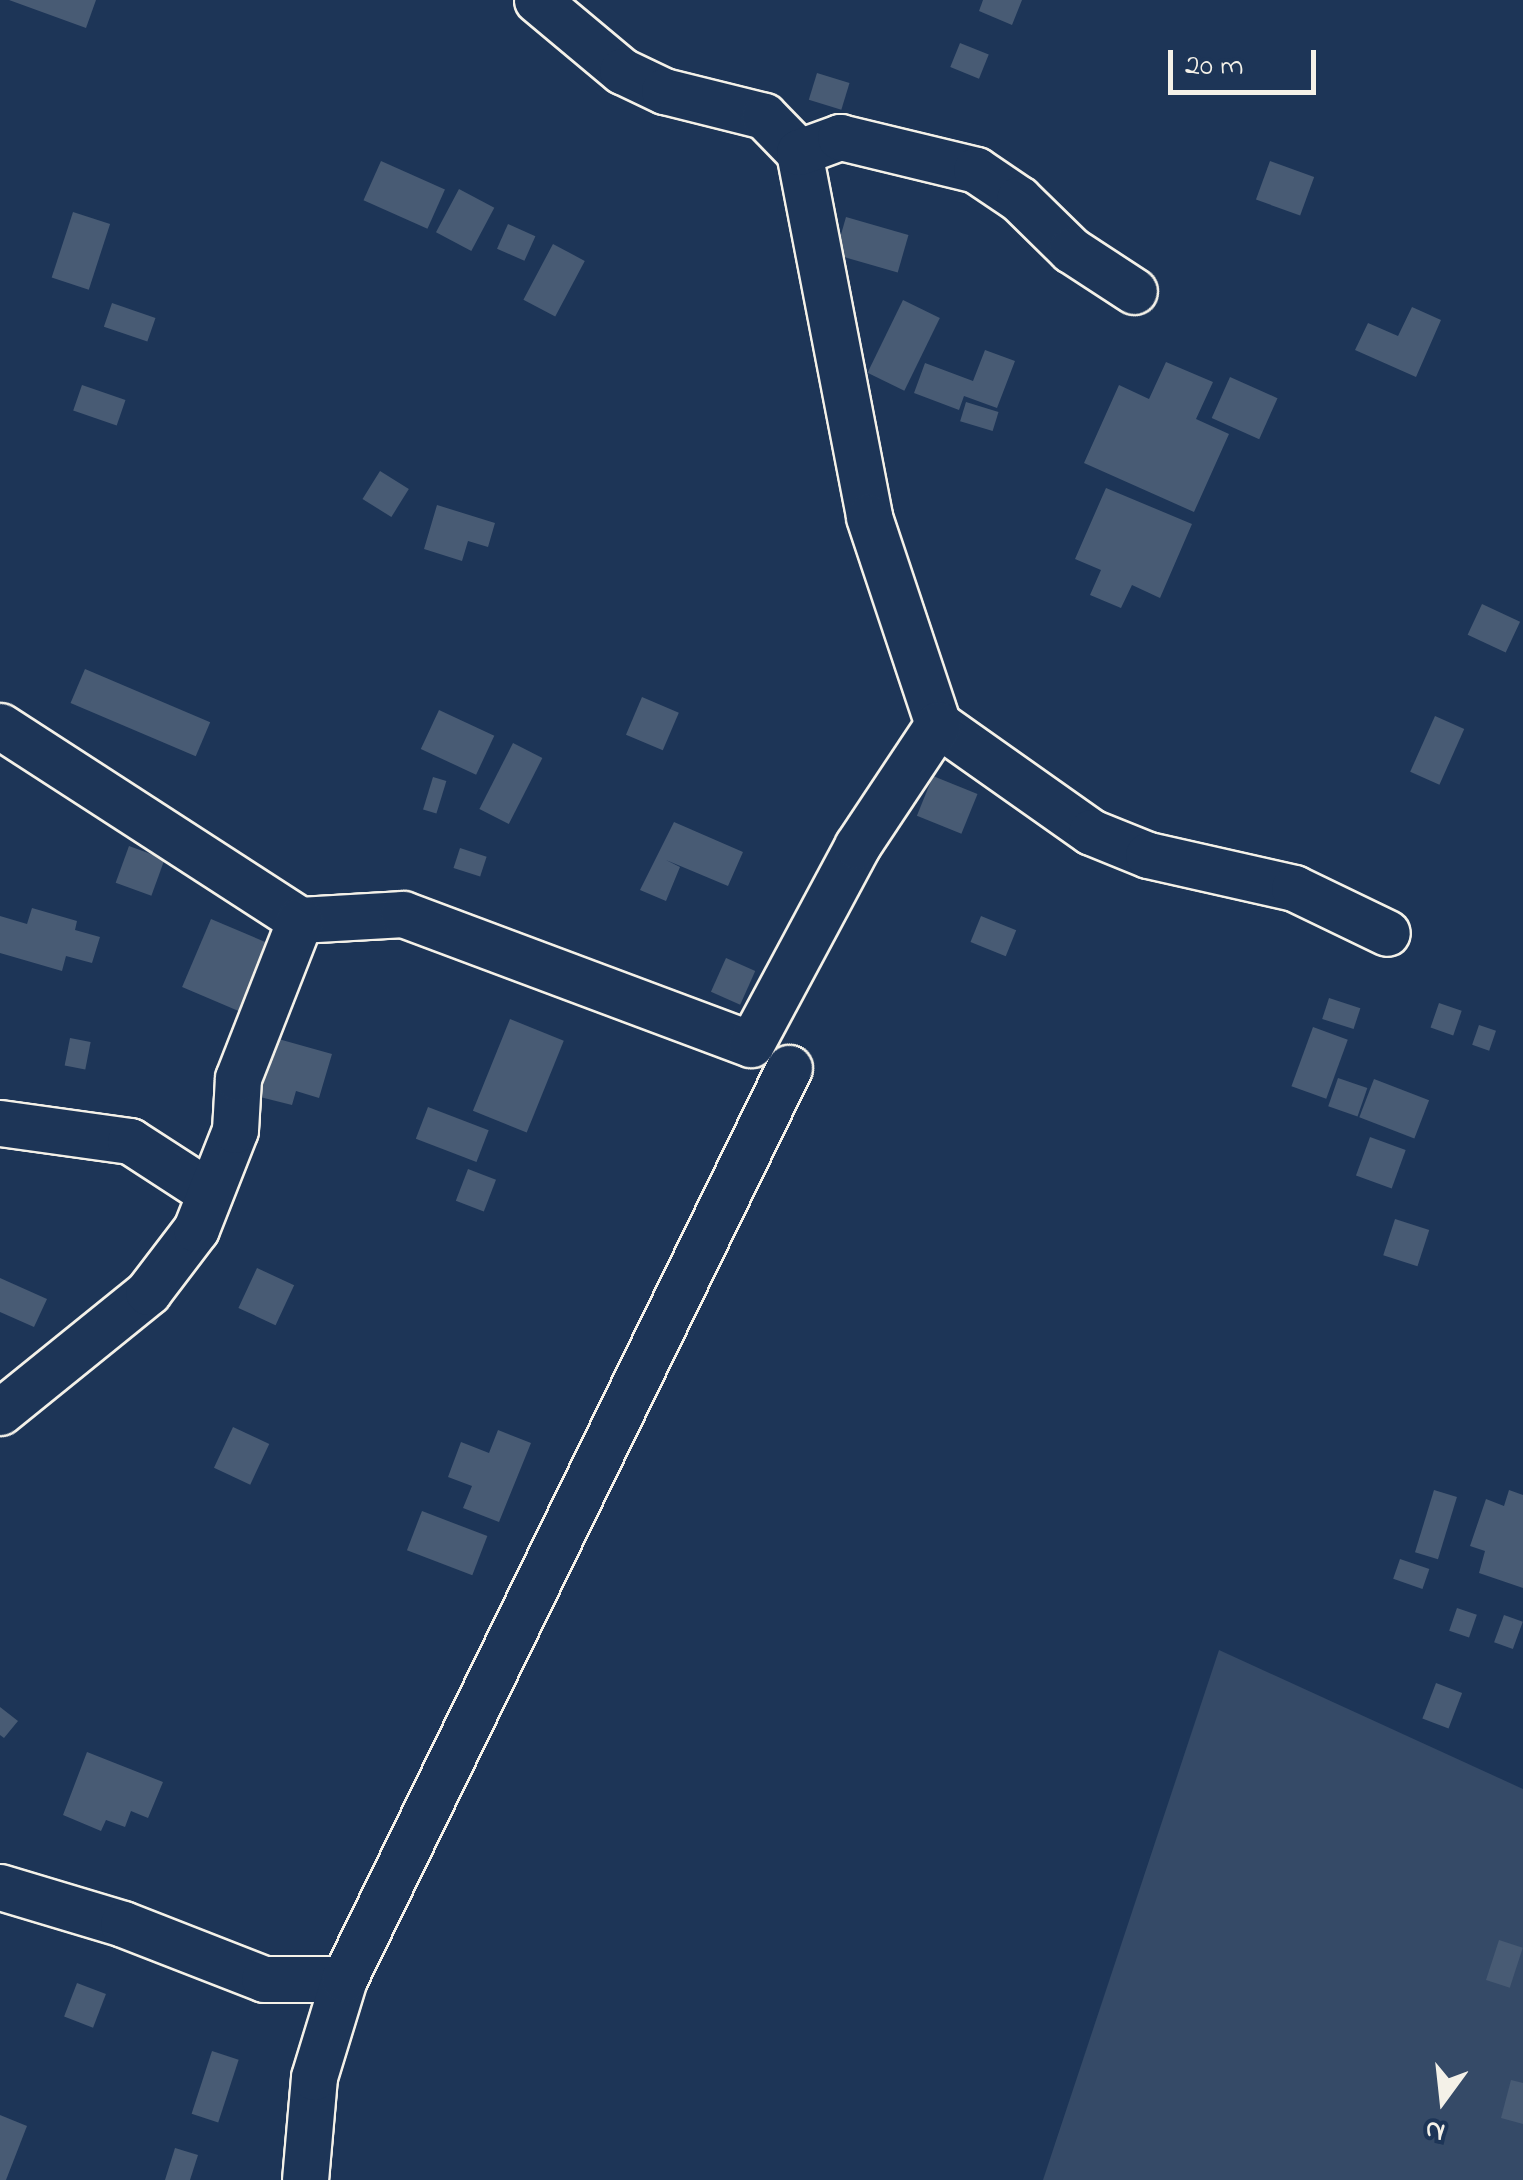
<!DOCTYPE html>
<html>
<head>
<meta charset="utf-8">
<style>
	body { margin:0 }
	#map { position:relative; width:1523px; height:2180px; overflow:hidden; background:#1d3557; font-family:"Indie Flower",sans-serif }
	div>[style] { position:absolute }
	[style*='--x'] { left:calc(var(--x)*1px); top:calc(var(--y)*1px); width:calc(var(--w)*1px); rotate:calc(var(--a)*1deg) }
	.green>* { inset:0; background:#354a67 }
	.building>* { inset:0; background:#485b74; transform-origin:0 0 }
	.roads { filter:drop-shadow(2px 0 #f4f1e8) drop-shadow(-2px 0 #f4f1e8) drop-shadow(0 2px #f4f1e8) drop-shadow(0 -2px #f4f1e8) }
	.street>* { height:45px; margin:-22.5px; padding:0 22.5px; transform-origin:22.5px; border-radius:22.5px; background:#1d3557 }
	span { translate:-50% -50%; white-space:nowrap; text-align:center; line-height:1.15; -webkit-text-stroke:8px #1d3557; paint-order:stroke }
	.north { position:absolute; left:1393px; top:2050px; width:100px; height:100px; -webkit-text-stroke:8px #1d3557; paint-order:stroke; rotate:195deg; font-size:28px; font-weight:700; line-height:40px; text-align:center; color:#f4f1e8 }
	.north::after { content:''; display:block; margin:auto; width:35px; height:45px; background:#f4f1e8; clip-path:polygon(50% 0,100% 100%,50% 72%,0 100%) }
	.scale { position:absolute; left:1168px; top:50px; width:148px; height:45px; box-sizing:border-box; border:5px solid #f4f1e8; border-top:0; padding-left:12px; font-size:30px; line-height:35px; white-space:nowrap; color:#f4f1e8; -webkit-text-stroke:8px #1d3557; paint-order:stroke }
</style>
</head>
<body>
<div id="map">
	<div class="green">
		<div style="clip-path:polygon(1219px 1650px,1523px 1789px,1523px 2180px,1043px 2180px)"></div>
	</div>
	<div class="building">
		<div style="clip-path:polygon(9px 0,96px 0,86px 28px)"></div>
		<div style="clip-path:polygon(983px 0,1022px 0,1012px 25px,979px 11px)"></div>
		<div style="left:960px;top:43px;width:31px;height:26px;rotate:22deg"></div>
		<div style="left:817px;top:73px;width:34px;height:28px;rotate:17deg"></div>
		<div style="left:381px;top:161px;width:70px;height:43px;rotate:24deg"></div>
		<div style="left:1270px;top:161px;width:47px;height:41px;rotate:20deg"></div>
		<div style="left:459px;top:189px;width:40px;height:49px;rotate:28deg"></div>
		<div style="left:73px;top:212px;width:39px;height:69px;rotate:18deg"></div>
		<div style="left:846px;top:217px;width:65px;height:39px;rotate:16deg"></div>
		<div style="left:508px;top:224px;width:30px;height:27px;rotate:24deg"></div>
		<div style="left:553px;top:244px;width:36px;height:63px;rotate:28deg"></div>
		<div style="left:903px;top:300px;width:41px;height:81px;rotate:26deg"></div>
		<div style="left:112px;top:303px;width:46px;height:25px;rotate:19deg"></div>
		<div style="clip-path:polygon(1412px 307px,1441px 320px,1416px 377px,1355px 350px,1368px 323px,1398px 336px)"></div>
		<div style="clip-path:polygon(985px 350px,1015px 361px,997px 408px,964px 396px,959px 410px,914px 393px,925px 363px,973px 381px)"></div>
		<div style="clip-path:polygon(1166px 362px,1213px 382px,1196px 419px,1229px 434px,1194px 512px,1084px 463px,1119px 385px,1149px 399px)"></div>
		<div style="left:1230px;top:377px;width:52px;height:45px;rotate:24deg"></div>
		<div style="left:82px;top:385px;width:46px;height:27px;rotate:19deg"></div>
		<div style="left:966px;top:402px;width:34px;height:20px;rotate:17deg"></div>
		<div style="left:380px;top:471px;width:34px;height:33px;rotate:32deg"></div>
		<div style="clip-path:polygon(1106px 488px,1192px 524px,1160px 598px,1132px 585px,1121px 608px,1090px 595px,1101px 570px,1075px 559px)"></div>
		<div style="clip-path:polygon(437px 505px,495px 523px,488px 547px,468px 541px,462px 561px,424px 549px)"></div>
		<div style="left:1482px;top:604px;width:42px;height:34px;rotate:25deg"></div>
		<div style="left:85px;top:669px;width:136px;height:37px;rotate:23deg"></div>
		<div style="left:642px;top:697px;width:40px;height:41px;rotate:23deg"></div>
		<div style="left:439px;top:710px;width:61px;height:43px;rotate:25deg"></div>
		<div style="left:1435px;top:716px;width:32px;height:61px;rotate:24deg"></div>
		<div style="left:513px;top:743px;width:33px;height:74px;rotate:27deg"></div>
		<div style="left:933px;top:776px;width:48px;height:43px;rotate:22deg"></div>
		<div style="left:433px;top:777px;width:14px;height:34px;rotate:17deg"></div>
		<div style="clip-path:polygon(674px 822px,743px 852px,728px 886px,666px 860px,680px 867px,666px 901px,640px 890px)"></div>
		<div style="left:129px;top:846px;width:38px;height:39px;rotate:20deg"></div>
		<div style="left:460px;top:848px;width:28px;height:21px;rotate:18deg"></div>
		<div style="clip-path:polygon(32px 908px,77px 921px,75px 930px,100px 937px,92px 963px,66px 956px,62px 971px,0 953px,0 916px,27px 924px)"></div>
		<div style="left:981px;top:916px;width:38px;height:28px;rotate:22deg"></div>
		<div style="left:211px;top:919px;width:76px;height:74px;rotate:23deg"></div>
		<div style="left:726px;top:958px;width:32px;height:37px;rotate:24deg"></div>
		<div style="left:1329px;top:998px;width:33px;height:22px;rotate:18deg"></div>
		<div style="left:1439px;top:1003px;width:24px;height:26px;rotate:19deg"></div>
		<div style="left:510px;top:1019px;width:58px;height:99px;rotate:22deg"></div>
		<div style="left:1479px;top:1025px;width:18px;height:21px;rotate:19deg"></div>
		<div style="left:1313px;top:1027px;width:37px;height:63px;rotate:20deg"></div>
		<div style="clip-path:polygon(257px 1033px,332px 1054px,319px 1098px,296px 1091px,292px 1105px,252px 1095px)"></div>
		<div style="left:70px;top:1038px;width:21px;height:28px;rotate:11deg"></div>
		<div style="left:1338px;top:1078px;width:31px;height:30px;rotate:19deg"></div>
		<div style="left:1374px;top:1079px;width:59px;height:41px;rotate:21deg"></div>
		<div style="left:428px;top:1107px;width:65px;height:34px;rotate:21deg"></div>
		<div style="left:1370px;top:1137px;width:38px;height:41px;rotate:20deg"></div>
		<div style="left:468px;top:1169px;width:30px;height:34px;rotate:21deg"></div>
		<div style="left:1395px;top:1219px;width:36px;height:38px;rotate:18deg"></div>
		<div style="left:257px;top:1268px;width:41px;height:44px;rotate:25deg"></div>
		<div style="clip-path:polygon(0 1278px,47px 1299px,34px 1327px,0 1312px)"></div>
		<div style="left:233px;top:1427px;width:40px;height:45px;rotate:25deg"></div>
		<div style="clip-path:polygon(498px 1430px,531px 1443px,499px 1522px,463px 1508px,472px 1486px,448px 1477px,461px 1442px,489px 1453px)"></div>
		<div style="left:1434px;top:1490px;width:24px;height:65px;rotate:17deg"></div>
		<div style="clip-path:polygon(1509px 1490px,1523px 1495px,1523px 1588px,1479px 1573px,1485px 1551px,1470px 1546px,1486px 1499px,1504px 1506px)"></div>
		<div style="left:422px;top:1511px;width:70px;height:42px;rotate:21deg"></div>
		<div style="left:1400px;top:1559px;width:31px;height:21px;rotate:19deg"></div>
		<div style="left:1457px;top:1608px;width:21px;height:24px;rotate:19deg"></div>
		<div style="left:1504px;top:1615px;width:20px;height:29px;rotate:20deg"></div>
		<div style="left:1436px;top:1683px;width:28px;height:38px;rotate:21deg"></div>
		<div style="clip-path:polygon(0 1707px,18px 1721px,4px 1738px,0 1735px)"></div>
		<div style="clip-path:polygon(87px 1752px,163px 1782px,148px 1818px,131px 1811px,125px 1827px,106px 1820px,101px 1831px,63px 1815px)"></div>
		<div style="left:1499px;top:1940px;width:25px;height:42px;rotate:18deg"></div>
		<div style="left:77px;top:1983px;width:31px;height:36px;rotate:21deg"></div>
		<div style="left:212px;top:2051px;width:28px;height:66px;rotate:18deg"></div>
		<div style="clip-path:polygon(1511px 2080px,1523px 2083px,1523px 2124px,1501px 2118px)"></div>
		<div style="clip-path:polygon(0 2115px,27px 2126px,6px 2180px,0 2180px)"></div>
		<div style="clip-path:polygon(175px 2148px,198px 2155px,190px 2180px,165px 2180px)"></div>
	</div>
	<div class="roads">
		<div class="street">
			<div style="--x:537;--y:0;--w:111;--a:39.9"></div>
			<div style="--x:622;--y:71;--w:47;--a:25.5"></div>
			<div style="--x:664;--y:91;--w:103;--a:14"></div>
			<div style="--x:764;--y:116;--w:50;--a:45.8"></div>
			<div style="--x:799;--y:152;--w:372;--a:79.1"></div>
			<div style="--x:869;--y:517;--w:218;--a:71.6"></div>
			<div style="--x:938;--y:724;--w:187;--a:35.2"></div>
			<div style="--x:1091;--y:832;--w:61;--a:22"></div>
			<div style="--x:1148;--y:855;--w:150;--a:12.7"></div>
			<div style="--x:1294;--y:888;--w:103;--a:25.8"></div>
			<div style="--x:799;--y:152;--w:44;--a:-20.1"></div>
			<div style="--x:840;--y:137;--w:140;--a:13.6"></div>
			<div style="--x:976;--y:170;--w:52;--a:34"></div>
			<div style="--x:1019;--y:199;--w:73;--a:44.4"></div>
			<div style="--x:1071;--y:250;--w:75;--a:33.1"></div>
			<div style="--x:0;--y:726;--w:357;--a:32.9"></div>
			<div style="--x:300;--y:920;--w:103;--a:-3.3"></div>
			<div style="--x:403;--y:914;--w:371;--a:20.5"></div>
			<div style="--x:751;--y:1044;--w:225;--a:-61.8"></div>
			<div style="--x:857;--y:846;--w:146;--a:-56.4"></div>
			<div style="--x:0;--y:1123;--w:131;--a:7.9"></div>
			<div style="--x:130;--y:1141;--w:95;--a:33"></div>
			<div style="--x:0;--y:1412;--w:191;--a:-39"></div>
			<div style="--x:148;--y:1292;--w:79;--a:-52.7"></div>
			<div style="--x:196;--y:1229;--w:106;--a:-68.5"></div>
			<div style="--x:235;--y:1130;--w:52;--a:-86.7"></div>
			<div style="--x:238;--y:1078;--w:170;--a:-68.6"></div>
			<div style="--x:0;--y:1887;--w:128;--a:16.7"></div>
			<div style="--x:123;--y:1924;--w:151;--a:21.3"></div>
			<div style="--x:264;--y:1979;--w:80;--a:0"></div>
			<div style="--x:305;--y:2180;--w:103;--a:-85"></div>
			<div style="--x:314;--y:2077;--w:102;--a:-73"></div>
			<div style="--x:344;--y:1979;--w:1014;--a:-63.97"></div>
		</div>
	</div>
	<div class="north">N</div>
	<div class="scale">20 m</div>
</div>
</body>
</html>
